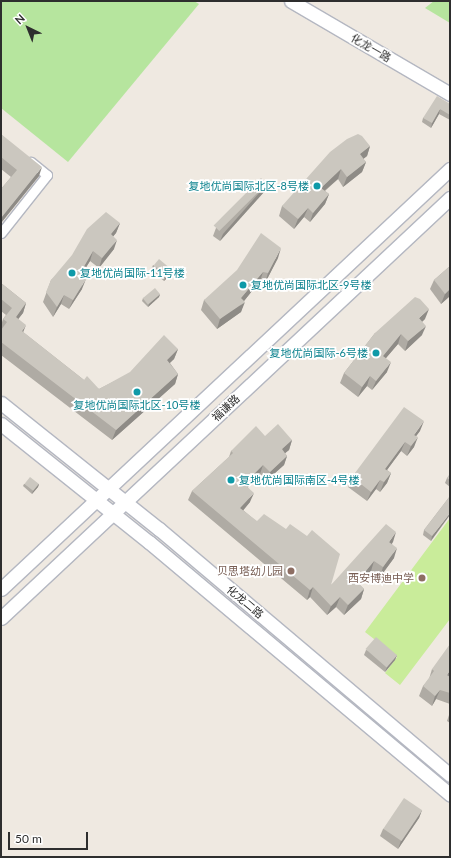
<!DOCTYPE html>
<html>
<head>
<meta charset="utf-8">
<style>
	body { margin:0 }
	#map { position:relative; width:451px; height:858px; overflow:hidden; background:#efe9e1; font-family:Lato,"Noto Sans SC",sans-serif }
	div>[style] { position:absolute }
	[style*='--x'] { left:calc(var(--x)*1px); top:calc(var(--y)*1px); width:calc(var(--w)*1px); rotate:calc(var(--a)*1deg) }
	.green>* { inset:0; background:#b6e59e }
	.pitch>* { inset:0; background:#c9ec9a }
	.roads { filter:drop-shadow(1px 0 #b4b7c1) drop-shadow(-1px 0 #b4b7c1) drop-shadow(0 1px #b4b7c1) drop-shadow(0 -1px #b4b7c1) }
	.street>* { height:9px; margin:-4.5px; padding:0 4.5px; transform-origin:4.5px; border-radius:4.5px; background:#fff }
	.secondary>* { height:13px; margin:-6.5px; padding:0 6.5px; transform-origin:6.5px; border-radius:6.5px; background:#fff }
	.wall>* { inset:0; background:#afaba4 }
	.shaded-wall>* { inset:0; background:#8e8b86 }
	.building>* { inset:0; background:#cbc7bf; transform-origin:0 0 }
	.dots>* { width:11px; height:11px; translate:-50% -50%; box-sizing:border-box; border:2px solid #fff; border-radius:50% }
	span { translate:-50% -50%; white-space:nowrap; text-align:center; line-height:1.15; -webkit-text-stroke:3.5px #fff; paint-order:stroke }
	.street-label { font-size:11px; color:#2e2e2e }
	.culture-label { font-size:11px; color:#0d838f }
	.right { translate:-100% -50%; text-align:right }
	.left { translate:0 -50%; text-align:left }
	.education-label { font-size:11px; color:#785e54 }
	.frame { position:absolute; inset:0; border:2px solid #2e2e2e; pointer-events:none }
	.north { position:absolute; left:8px; top:8px; width:40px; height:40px; -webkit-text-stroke:3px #fff; paint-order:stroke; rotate:317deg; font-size:11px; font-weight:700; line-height:16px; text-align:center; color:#2e2e2e }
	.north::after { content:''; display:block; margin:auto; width:14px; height:18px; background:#2e2e2e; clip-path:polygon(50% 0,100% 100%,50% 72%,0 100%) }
	.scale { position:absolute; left:8px; top:832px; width:80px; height:18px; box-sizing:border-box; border:2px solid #2e2e2e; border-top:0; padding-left:5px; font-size:12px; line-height:14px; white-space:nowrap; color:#2e2e2e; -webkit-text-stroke:3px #fff; paint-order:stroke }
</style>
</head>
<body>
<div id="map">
	<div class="green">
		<div style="clip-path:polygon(1px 1px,194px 1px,199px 4px,68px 162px,1px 108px)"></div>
		<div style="clip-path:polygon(434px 1px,450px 1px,450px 23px,425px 8px)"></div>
	</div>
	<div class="pitch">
		<div style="clip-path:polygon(450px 518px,450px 619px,400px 685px,385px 673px,397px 657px,365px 632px)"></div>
	</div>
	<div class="roads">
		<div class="street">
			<div style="--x:1;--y:233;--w:74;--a:-51.6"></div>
			<div style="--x:47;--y:175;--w:21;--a:-141"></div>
		</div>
		<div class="secondary">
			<div style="--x:291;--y:1;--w:184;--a:30.3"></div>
			<div style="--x:1;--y:403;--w:202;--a:38.6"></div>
			<div style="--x:159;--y:529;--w:381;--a:40.2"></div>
			<div style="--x:1;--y:424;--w:189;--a:38.6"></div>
			<div style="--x:149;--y:542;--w:393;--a:40"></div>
			<div style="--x:1;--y:589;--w:615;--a:-43.09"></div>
			<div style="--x:1;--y:618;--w:615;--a:-43.09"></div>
		</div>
	</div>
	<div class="wall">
		<div style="clip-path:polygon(450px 104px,450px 120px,439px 114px,431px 128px,422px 122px,423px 118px)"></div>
		<div style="clip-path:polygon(1px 134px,39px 176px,1px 223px,1px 189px,11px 177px,1px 169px)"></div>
		<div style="clip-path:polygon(370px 146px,367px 156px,363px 159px,366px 162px,362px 172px,343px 187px,338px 179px,325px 191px,329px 194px,325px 204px,310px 222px,304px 217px,294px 229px,279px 216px,282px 206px)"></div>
		<div style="clip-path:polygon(267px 184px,264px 192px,220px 241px,213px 236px,216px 228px)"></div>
		<div style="clip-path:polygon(120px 223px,116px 233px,113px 236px,114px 249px,99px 268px,90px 261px,81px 276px,82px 289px,69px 309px,61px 304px,53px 317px,43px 302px,51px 280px)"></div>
		<div style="clip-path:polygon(278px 258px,265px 283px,260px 281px,244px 301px,241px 312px,217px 329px,201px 310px,204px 300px)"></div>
		<div style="clip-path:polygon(153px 265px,170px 275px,164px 281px,151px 270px)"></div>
		<div style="clip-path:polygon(450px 266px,450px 296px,441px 304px,430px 289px,434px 280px)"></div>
		<div style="clip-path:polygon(1px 283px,26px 303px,23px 313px,18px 319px,23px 332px,84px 380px,99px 389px,178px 349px,174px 359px,170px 363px,178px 374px,175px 384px,112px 440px,1px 355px,1px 325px,3px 319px,6px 315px,1px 311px)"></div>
		<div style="clip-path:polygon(160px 294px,159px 297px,148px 307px,142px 301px,143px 298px)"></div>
		<div style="clip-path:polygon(425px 319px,422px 322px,422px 335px,405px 351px,398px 344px,386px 358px,387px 372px,372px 390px,367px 386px,358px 397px,340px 383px,344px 373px,375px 333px)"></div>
		<div style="clip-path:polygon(420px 431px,416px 436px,414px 447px,407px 456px,401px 451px,387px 470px,391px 473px,387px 483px,380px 492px,376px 489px,367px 501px,348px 487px,352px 477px)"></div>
		<div style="clip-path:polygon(265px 436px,292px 440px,289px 450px,285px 453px,287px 456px,284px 465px,266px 481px,260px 474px,248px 487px,250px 502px,243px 510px,331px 585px,393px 542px,392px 543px,394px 558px,380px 577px,371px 571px,359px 584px,364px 589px,361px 599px,344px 615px,336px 607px,327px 615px,310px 597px,307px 600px,188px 500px,192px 491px,229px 457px,231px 451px)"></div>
		<div style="clip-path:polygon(450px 474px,450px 487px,445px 483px,447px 478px)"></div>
		<div style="clip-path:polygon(24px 484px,39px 484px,38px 487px,32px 494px,23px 486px)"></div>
		<div style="clip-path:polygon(450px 496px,431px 541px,423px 535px,424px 530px)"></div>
		<div style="clip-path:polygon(366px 650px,397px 655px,395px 660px,385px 672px,364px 655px)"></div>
		<div style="clip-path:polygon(432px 669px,450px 677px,450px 704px,436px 699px,432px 706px,419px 696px,423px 686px,429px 679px)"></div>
		<div style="clip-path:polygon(450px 712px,450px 723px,447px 721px)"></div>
		<div style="clip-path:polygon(422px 810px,419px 818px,398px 849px,380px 836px,383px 829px)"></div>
	</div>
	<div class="shaded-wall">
		<div style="clip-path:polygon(440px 109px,439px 114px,431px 128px,432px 123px)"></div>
		<div style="clip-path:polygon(370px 146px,367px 156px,357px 164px,360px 154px)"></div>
		<div style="clip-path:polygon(366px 162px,362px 172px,343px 187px,347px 177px)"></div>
		<div style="clip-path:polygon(42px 167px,39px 176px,1px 223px,1px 218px)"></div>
		<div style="clip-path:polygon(341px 169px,338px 179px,317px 197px,321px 188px)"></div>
		<div style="clip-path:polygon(267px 184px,264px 192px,220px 241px,223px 234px)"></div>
		<div style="clip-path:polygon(329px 194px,325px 204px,310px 222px,313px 213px)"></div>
		<div style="clip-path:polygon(308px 208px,304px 217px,294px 229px,298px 219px)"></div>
		<div style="clip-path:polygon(120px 223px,116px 233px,107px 244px,111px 234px)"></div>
		<div style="clip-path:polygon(117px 240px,114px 249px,99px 268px,102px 258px)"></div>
		<div style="clip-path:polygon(281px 248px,278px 258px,265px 283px,268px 273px)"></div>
		<div style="clip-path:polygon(93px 251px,90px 261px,75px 284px,79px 275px)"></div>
		<div style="clip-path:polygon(172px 270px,170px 275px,164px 281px,166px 276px)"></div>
		<div style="clip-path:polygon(263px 272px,260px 281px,240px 306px,245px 302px,241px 312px,217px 329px,220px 319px,241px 298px)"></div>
		<div style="clip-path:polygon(86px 279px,82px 289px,69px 309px,73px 300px)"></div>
		<div style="clip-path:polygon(450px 289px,450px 296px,441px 304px,445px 294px)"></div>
		<div style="clip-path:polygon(160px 294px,159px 297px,148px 307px,149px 304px)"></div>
		<div style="clip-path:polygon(64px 295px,61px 304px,53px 317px,57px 307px)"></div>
		<div style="clip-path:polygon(26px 303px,23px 313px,12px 327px,16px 317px)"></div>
		<div style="clip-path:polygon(429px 309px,425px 319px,415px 328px,419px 318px)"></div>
		<div style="clip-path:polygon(26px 325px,22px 335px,22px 331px)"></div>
		<div style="clip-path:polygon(426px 326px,422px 335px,405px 351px,408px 341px)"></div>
		<div style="clip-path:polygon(401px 334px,398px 344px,380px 365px,383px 356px)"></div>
		<div style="clip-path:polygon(178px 349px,174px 359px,163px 369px,167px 360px)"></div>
		<div style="clip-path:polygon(391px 362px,387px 372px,372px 390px,376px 381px)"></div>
		<div style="clip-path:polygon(178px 374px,175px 384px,112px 440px,116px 430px)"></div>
		<div style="clip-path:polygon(370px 376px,367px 386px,358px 397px,362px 387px)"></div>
		<div style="clip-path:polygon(424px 421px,420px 431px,410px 444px,414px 435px)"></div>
		<div style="clip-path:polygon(418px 437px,414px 447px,407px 456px,411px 446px)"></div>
		<div style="clip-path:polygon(292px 440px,289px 450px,278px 459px,282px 449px)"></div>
		<div style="clip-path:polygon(405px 442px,401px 451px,381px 478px,385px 469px)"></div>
		<div style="clip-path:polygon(287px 456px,284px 465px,266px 481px,270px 472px)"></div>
		<div style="clip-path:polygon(263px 465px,260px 474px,241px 494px,244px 484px)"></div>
		<div style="clip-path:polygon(391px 473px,387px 483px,380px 492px,384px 482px)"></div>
		<div style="clip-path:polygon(380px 480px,376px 489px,367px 501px,371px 492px)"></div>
		<div style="clip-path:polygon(39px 484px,38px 487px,32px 494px,33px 491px)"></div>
		<div style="clip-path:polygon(254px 493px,250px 502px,237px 518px,240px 508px)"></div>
		<div style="clip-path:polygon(450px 513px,450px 515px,431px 541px,432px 536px)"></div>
		<div style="clip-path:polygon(396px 532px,393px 542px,386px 552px,389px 542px)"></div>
		<div style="clip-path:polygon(397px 548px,394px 558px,380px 577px,383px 567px)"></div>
		<div style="clip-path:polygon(374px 561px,371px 571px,353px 591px,357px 582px)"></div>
		<div style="clip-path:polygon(313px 587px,310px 597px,307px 600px,310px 590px)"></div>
		<div style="clip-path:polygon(364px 589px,361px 599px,344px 615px,348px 605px)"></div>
		<div style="clip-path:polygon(340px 597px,336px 607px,327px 615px,331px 606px)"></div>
		<div style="clip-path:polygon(397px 655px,395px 660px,385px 672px,387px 667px)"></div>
		<div style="clip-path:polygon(450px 670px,450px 675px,443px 684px,447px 675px)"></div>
		<div style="clip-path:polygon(440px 690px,436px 699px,432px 706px,435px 696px)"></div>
		<div style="clip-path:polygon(422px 810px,419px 818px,398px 849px,401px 841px)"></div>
	</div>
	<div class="building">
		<div style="clip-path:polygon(437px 96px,450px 104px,450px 115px,440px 109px,432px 123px,423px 118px)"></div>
		<div style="clip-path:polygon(1px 134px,42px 167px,1px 218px,1px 189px,17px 170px,1px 157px)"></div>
		<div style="clip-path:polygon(358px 134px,362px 136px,370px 146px,360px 154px,366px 162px,347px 177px,341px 169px,321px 188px,329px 194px,313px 213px,308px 208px,298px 219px,282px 206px,330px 152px,347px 139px)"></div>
		<div style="left:261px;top:178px;width:8px;height:67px;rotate:45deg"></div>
		<div style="clip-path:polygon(106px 212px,120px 223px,111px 234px,117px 240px,102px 258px,93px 251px,79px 275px,86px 279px,73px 300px,64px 295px,57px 307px,46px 292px,51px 280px,72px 255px,87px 229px)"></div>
		<div style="clip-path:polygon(261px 233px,281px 248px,268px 273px,263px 272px,241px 298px,245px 302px,220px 319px,204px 300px,237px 270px)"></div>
		<div style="left:159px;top:259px;width:17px;height:8px;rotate:40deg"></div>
		<div style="clip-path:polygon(450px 266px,450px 289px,445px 294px,434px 280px)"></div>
		<div style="clip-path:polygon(1px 283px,26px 303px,16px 317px,26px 325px,22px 331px,84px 380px,87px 376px,99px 389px,130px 372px,164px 335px,178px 349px,167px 360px,178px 374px,116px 430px,1px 342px,1px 330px,7px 322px,3px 319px,12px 308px,1px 299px)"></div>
		<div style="left:155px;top:288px;width:8px;height:16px;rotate:50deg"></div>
		<div style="clip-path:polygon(415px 297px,420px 299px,429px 309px,419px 318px,426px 326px,408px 341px,401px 334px,383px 356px,391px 362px,376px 381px,370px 376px,362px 387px,344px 373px,375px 333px)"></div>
		<div style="clip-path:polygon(404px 407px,424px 421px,414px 435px,418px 437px,411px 446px,405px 442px,385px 469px,391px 473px,384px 482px,380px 480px,371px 492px,352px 477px)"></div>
		<div style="clip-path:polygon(278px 424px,292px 440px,282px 449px,287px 456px,270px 472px,263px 465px,244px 484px,254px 493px,240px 508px,257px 521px,264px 514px,286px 529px,290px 524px,307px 536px,312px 530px,340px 554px,331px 585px,386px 524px,396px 532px,389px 542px,397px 548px,383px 567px,374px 561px,357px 582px,364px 589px,348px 605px,340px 597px,331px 606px,313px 587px,310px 590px,192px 491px,233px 453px,231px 451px,256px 426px,265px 436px)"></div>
		<div style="clip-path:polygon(450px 474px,450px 480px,447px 478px)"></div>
		<div style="left:30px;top:477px;width:11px;height:9px;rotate:38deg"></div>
		<div style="clip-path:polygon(450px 496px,450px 513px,432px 536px,424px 530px)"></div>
		<div style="left:376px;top:637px;width:28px;height:16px;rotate:41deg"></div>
		<div style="clip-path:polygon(450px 644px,450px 670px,447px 675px,450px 677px,450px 693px,440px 690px,435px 696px,423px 686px,434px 671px,432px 669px)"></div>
		<div style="left:404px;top:798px;width:22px;height:37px;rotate:34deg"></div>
	</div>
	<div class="dots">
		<div style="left:317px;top:186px;background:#0f9aa8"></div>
		<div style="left:72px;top:273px;background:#0f9aa8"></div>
		<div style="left:243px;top:285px;background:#0f9aa8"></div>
		<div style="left:376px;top:353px;background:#0f9aa8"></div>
		<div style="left:137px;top:392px;background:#0f9aa8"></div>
		<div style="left:231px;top:480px;background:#0f9aa8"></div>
		<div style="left:291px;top:571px;background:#8d6e63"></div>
		<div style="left:422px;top:578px;background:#8d6e63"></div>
	</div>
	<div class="street-label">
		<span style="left:371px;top:48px;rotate:30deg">化龙一路</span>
		<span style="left:226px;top:408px;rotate:-43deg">福谦路</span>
		<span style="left:245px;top:602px;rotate:40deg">化龙二路</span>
	</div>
	<div class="culture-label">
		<span class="right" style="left:309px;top:186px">复地优尚国际北区-8号楼</span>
		<span class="left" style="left:80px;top:273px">复地优尚国际-11号楼</span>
		<span class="left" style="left:251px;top:285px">复地优尚国际北区-9号楼</span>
		<span class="right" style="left:368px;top:353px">复地优尚国际-6号楼</span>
		<span style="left:137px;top:405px">复地优尚国际北区-10号楼</span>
		<span class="left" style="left:239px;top:480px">复地优尚国际南区-4号楼</span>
	</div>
	<div class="education-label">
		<span class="right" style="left:283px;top:571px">贝思塔幼儿园</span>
		<span class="right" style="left:414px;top:578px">西安博迪中学</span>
	</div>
	<div class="frame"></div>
	<div class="north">N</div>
	<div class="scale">50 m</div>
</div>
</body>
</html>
